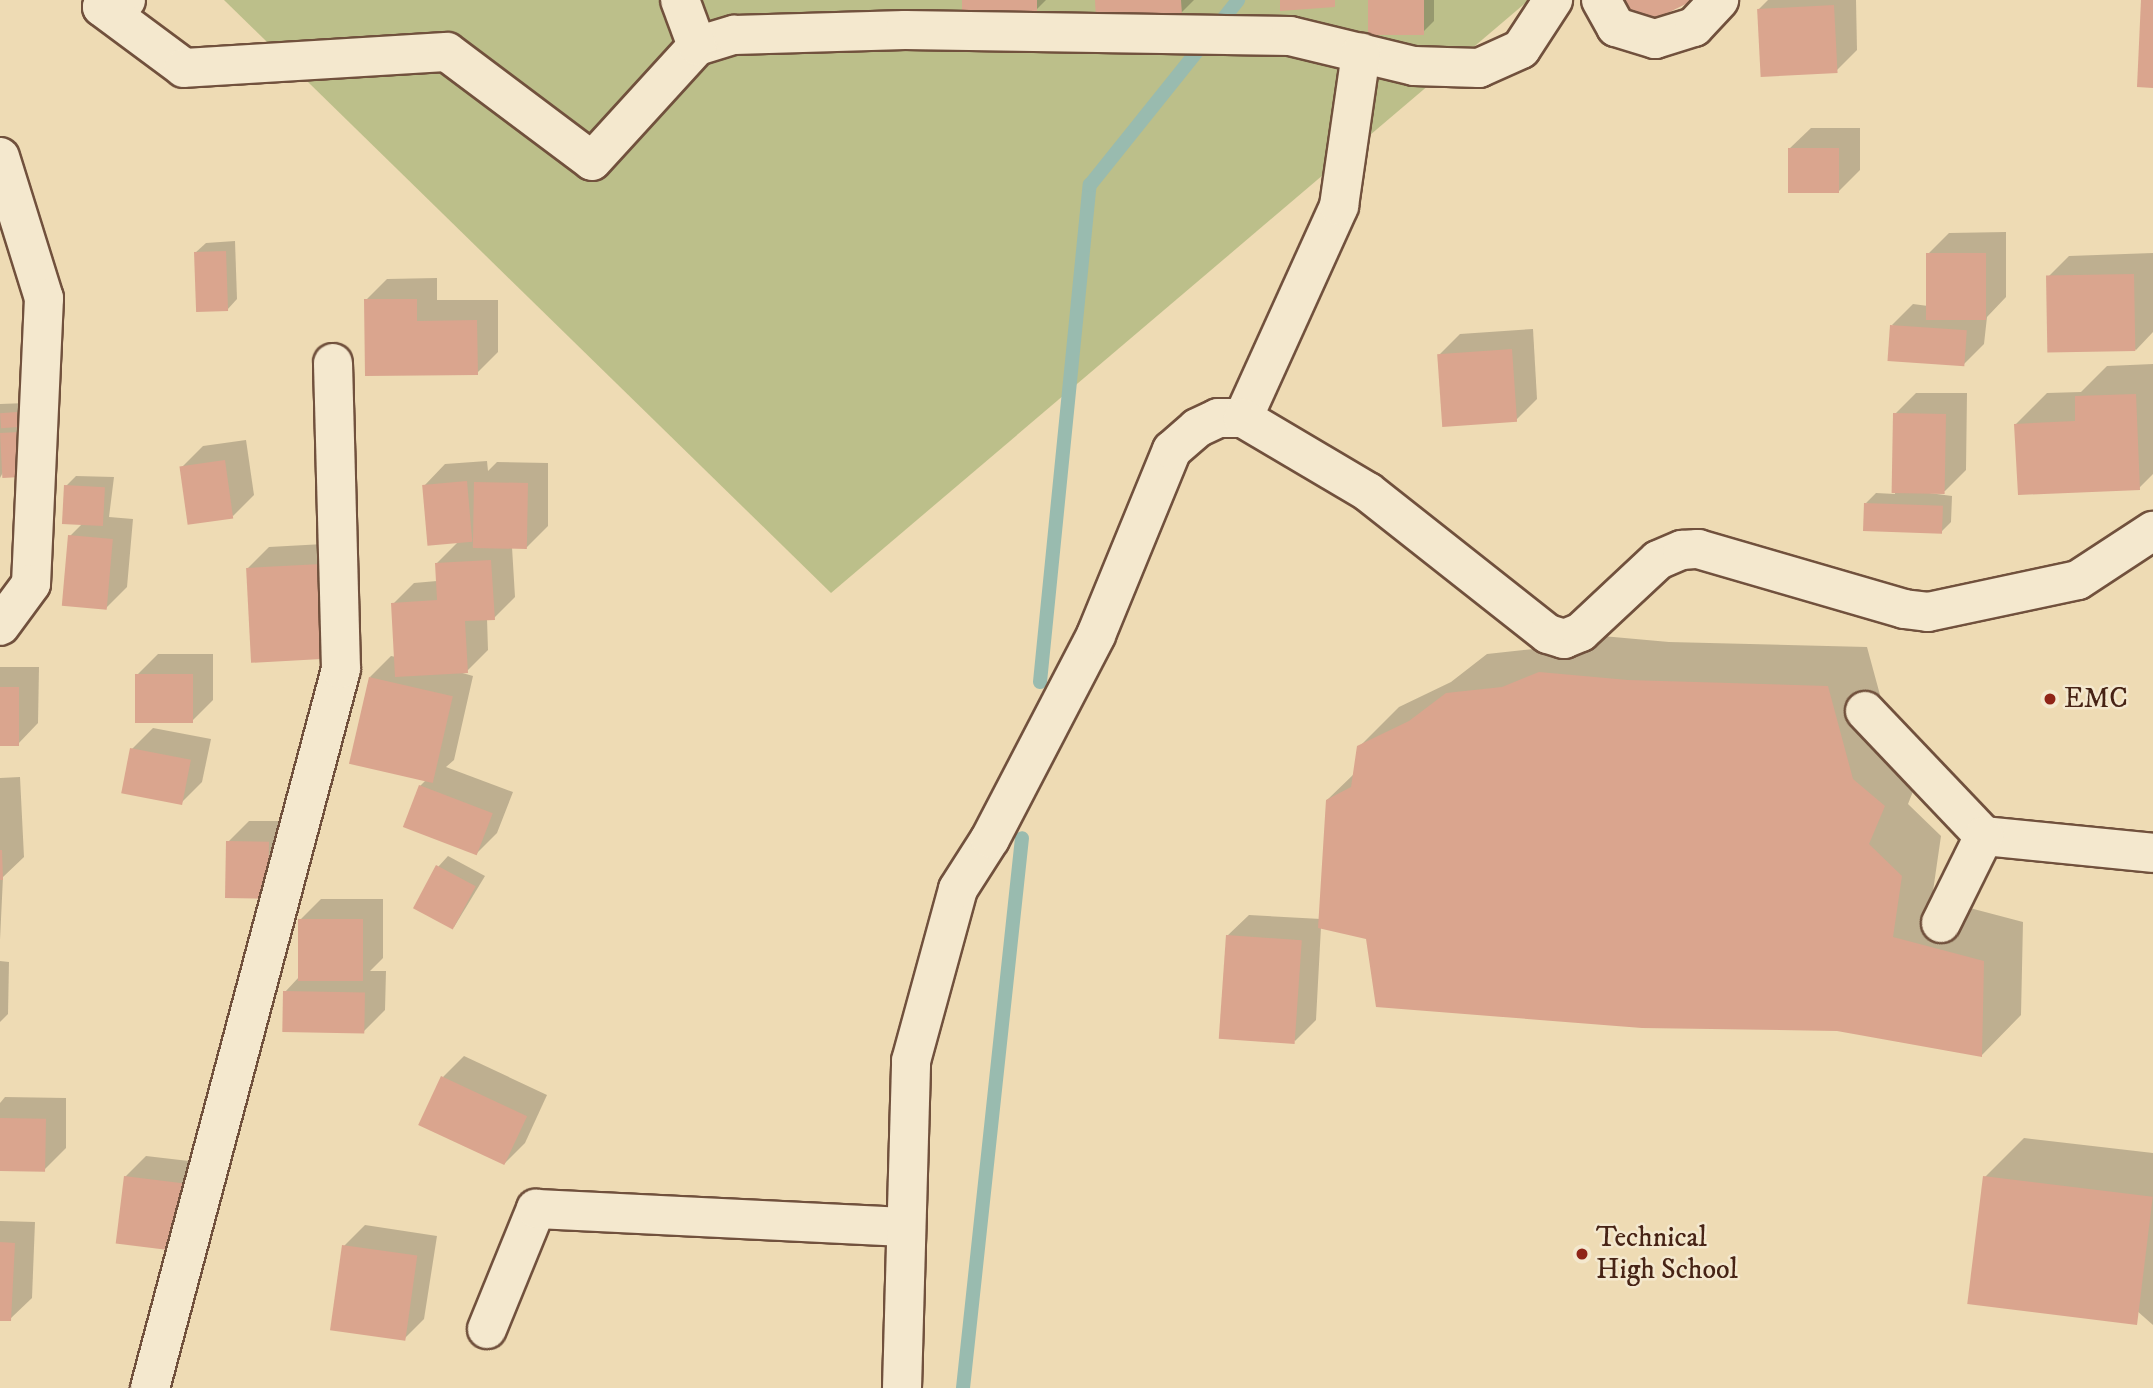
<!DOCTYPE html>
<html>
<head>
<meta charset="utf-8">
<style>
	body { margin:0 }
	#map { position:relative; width:2153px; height:1388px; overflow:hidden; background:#eedbb4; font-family:"IM FELL DW Pica",serif }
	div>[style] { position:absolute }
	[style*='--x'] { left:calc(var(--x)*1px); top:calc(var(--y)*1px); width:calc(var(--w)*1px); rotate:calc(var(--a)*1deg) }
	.green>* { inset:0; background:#bcbf8a }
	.shadow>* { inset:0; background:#0003 }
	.stream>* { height:14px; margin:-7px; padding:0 7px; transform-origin:7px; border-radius:7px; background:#99bbaf }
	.building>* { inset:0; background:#daa58e; transform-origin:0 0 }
	.roads { filter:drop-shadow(2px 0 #71513d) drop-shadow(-2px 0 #71513d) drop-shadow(0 2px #71513d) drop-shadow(0 -2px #71513d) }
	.street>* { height:38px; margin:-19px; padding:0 19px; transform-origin:19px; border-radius:19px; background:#f4e8ce }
	.dots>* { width:19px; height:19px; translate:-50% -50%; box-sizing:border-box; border:4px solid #f4e8ce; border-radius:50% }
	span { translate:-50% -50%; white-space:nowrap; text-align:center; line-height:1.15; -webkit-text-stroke:5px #f4e8ce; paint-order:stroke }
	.poi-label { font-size:28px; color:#472315 }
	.left { translate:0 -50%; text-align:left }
</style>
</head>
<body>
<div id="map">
	<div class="green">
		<div style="clip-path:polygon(224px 0,1529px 0,831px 593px)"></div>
	</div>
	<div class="shadow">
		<div style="clip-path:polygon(964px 0,1046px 0,1037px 9px)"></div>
		<div style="clip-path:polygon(1097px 0,1194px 0,1181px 13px)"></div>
		<div style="clip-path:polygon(1370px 0,1434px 0,1434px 21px,1424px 31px)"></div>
		<div style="clip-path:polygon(1768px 0,1856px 0,1857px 50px,1836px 71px,1759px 9px)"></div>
		<div style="clip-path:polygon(1811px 128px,1860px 128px,1860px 170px,1839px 191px,1789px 149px)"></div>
		<div style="clip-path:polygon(2006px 232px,2006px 297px,1987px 317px,1984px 344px,1963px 365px,1892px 325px,1913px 304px,1928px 306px,1928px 254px,1949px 233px)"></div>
		<div style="clip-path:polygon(235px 241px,237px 299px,227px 310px,195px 253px,206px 243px)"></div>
		<div style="clip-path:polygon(2153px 253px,2153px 332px,2136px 350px,2048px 277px,2069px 256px)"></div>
		<div style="clip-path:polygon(437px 278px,437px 300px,498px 300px,498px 352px,477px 373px,366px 300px,387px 279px)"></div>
		<div style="clip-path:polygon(1533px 329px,1537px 399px,1516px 420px,1439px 355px,1460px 334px)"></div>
		<div style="clip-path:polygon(2153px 364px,2153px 474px,2139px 488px,2016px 424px,2047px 393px,2081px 392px,2107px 366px)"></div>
		<div style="clip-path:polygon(1916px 393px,1967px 393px,1966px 470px,1945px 491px,1914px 491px,1952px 496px,1951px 522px,1941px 532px,1866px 503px,1876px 493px,1895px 494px,1895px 414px)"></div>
		<div style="clip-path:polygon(27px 403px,29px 422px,0 478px,0 404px)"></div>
		<div style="clip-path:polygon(246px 440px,254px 495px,233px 516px,182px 467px,203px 446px)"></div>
		<div style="clip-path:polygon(487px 461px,488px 471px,497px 462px,548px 463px,548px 526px,527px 547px,512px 547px,515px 597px,494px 618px,487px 618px,488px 650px,467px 671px,459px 672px,473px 676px,454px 760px,446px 767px,513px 792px,497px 833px,476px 854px,420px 786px,427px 779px,370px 677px,391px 656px,396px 657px,393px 604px,414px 583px,437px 581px,436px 564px,459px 541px,424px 486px,445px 464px)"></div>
		<div style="clip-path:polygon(76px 476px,114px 477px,109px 517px,133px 519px,127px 587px,106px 608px,70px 536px,83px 523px,66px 486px)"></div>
		<div style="clip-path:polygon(342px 543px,252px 661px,248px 568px,269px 547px)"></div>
		<div style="clip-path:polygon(1580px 634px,1669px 642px,1867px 647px,1892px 739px,1923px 766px,1908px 804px,1941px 836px,1932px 898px,2023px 922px,2021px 1015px,1982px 1055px,1321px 927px,1316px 1020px,1295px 1041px,1227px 936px,1249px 915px,1321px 919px,1327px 800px,1355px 773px,1359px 747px,1399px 707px,1451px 682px,1487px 654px,1543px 648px)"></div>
		<div style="clip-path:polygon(158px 654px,213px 654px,213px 700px,191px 722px,137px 675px)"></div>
		<div style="clip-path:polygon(0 667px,39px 667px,38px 723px,17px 745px,0 745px)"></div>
		<div style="clip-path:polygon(153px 728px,211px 739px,202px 782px,181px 803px,132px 749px)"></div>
		<div style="clip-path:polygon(20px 777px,24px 857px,3px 877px,0 940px,0 778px)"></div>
		<div style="clip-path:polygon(249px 821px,289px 821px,267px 897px,228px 842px)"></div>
		<div style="clip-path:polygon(448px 856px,485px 876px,454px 927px,438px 867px)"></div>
		<div style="clip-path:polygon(321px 899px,383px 899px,383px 958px,370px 971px,386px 971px,385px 1010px,364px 1031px,285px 992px,299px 977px,300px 920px)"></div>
		<div style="clip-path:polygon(0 961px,9px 962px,8px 1014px,0 1022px)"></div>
		<div style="clip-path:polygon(464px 1056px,547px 1095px,525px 1143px,504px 1164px,443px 1077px)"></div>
		<div style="clip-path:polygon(5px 1097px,66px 1098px,66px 1148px,45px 1169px,0 1169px,0 1103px)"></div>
		<div style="clip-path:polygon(2024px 1138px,2153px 1153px,2153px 1325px,1985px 1177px)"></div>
		<div style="clip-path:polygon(146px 1156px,206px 1163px,198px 1228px,125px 1177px)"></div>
		<div style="clip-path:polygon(0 1221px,35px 1222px,32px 1298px,10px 1319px,0 1319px)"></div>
		<div style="clip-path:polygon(365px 1225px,437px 1236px,424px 1319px,403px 1340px,344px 1246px)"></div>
	</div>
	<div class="stream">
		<div style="--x:1040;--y:682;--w:500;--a:-84.3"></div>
		<div style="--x:1090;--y:185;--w:237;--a:-51.3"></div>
		<div style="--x:963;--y:1388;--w:553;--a:-83.88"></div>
	</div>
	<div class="building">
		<div style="left:962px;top:0;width:75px;height:11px"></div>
		<div style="clip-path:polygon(1095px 0,1181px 0,1182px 15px,1096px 19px)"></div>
		<div style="clip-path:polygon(1280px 0,1335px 0,1335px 7px,1280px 11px)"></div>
		<div style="left:1368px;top:0;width:56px;height:35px"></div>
		<div style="clip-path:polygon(1625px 0,1694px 0,1639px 27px)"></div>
		<div style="clip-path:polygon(2141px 0,2153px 0,2153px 88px,2137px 87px)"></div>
		<div style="left:1834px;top:5px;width:68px;height:77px;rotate:87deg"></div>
		<div style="left:1788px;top:148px;width:51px;height:45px"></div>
		<div style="left:226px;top:251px;width:60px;height:32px;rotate:88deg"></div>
		<div style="left:1926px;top:253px;width:60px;height:67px"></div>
		<div style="left:2134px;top:274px;width:77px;height:88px;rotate:89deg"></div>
		<div style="clip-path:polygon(364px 299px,417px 299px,417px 321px,477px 320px,478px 375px,365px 376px)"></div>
		<div style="left:1890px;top:325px;width:77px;height:36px;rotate:4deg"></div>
		<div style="left:1512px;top:349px;width:73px;height:75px;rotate:86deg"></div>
		<div style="clip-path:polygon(2136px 394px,2140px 490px,2018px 495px,2014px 424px,2075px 421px,2075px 396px)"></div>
		<div style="left:17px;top:412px;width:15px;height:17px;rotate:86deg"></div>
		<div style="left:1893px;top:413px;width:53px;height:80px;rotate:1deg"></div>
		<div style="left:19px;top:432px;width:45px;height:19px;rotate:87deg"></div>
		<div style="left:225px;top:460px;width:59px;height:46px;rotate:82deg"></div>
		<div style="left:467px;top:481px;width:61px;height:45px;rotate:85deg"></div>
		<div style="left:474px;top:482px;width:54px;height:66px;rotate:1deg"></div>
		<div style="left:64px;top:485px;width:41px;height:39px;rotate:3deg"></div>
		<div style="left:1864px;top:503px;width:79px;height:28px;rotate:2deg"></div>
		<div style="left:68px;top:535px;width:45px;height:71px;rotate:5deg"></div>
		<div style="clip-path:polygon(491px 560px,495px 620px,465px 621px,468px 673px,395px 677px,391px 603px,437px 600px,435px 563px)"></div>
		<div style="left:321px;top:564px;width:95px;height:75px;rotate:87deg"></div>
		<div style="clip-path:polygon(1539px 672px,1628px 680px,1828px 686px,1853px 779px,1885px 806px,1869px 844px,1902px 876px,1893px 937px,1984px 961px,1982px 1057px,1837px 1031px,1642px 1028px,1376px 1007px,1366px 939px,1318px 928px,1326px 800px,1351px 787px,1357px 746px,1409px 721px,1446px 693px,1502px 687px)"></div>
		<div style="left:135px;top:674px;width:58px;height:49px"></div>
		<div style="left:369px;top:677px;width:86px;height:89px;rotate:13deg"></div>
		<div style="left:0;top:687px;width:19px;height:59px"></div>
		<div style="left:130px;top:748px;width:62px;height:46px;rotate:11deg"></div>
		<div style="left:419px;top:785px;width:79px;height:45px;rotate:21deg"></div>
		<div style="left:226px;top:841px;width:43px;height:57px;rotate:1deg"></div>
		<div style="clip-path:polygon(0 850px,2px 850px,3px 880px,0 880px)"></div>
		<div style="left:436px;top:865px;width:45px;height:49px;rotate:28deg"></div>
		<div style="left:363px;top:919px;width:62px;height:65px;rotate:90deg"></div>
		<div style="left:1226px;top:935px;width:76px;height:104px;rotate:4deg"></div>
		<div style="left:283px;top:991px;width:82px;height:41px;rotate:1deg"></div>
		<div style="left:441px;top:1076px;width:95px;height:54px;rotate:25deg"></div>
		<div style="left:0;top:1118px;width:46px;height:53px;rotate:1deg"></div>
		<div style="left:124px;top:1176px;width:61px;height:68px;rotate:7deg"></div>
		<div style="left:1983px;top:1176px;width:171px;height:129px;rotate:7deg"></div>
		<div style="clip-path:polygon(0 1242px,15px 1243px,11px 1321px,0 1321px)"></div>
		<div style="left:342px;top:1245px;width:76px;height:86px;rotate:8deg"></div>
	</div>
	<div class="roads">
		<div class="street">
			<div style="--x:126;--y:0;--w:25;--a:164"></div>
			<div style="--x:102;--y:7;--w:102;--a:36.6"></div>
			<div style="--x:184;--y:68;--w:263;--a:-3.5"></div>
			<div style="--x:447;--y:52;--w:181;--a:36.9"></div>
			<div style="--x:592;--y:161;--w:156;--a:-47.6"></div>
			<div style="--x:697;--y:46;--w:39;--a:-17"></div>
			<div style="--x:734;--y:35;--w:171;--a:-1.7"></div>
			<div style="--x:905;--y:30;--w:385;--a:0.9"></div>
			<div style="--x:1290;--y:36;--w:128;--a:13.6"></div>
			<div style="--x:1414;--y:66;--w:65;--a:1.8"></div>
			<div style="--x:1479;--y:68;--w:46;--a:-24.3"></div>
			<div style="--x:1521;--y:49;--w:59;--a:-56.9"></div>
			<div style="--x:680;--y:0;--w:49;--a:69.7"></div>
			<div style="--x:1601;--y:0;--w:31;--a:61"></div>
			<div style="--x:1616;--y:27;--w:41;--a:17.1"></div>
			<div style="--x:1655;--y:39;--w:41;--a:-17.1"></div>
			<div style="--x:1694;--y:27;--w:37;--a:-47"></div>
			<div style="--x:0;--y:157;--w:148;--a:72.7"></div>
			<div style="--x:44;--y:298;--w:286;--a:92.6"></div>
			<div style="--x:31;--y:584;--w:52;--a:126.4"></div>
			<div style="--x:1243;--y:418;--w:233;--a:-65.6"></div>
			<div style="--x:1339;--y:206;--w:155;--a:-81.8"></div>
			<div style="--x:1865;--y:711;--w:173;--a:46.4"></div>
			<div style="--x:1984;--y:836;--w:170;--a:5.7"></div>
			<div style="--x:1941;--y:923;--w:97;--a:-63.7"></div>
			<div style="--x:487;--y:1329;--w:130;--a:-67.8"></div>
			<div style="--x:536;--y:1209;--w:370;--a:2.8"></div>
			<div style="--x:150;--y:1388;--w:744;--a:-75.12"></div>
			<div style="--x:341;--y:669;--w:306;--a:-91.5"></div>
			<div style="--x:902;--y:1388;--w:327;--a:-88.4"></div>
			<div style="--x:911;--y:1061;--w:178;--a:-74.7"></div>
			<div style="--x:958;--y:889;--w:59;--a:-57.4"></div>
			<div style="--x:990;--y:839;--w:230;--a:-62.5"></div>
			<div style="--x:1096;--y:635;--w:200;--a:-67.7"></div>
			<div style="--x:1172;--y:450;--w:33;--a:-41"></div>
			<div style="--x:1197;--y:428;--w:23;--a:-25"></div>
			<div style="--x:1218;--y:418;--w:25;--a:0"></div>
			<div style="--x:1243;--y:418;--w:145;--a:30.6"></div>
			<div style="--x:1368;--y:492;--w:229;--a:38.3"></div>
			<div style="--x:1548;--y:634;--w:17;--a:17"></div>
			<div style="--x:1564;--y:639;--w:18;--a:-22"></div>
			<div style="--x:1581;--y:632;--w:105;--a:-43.1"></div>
			<div style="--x:1658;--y:560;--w:26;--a:-23"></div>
			<div style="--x:1682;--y:550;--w:16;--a:-4"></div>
			<div style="--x:1698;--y:549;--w:215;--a:16.2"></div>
			<div style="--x:1904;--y:609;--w:24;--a:7"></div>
			<div style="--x:1928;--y:612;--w:153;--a:-12"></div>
			<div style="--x:2078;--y:580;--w:90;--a:-33.2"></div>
		</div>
	</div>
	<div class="dots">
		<div style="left:2050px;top:699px;background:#8f2418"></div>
		<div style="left:1582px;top:1254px;background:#8f2418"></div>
	</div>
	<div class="poi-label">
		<span class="left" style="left:2064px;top:699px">EMC</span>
		<span class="left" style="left:1596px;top:1254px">Technical<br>High School</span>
	</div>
</div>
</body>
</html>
